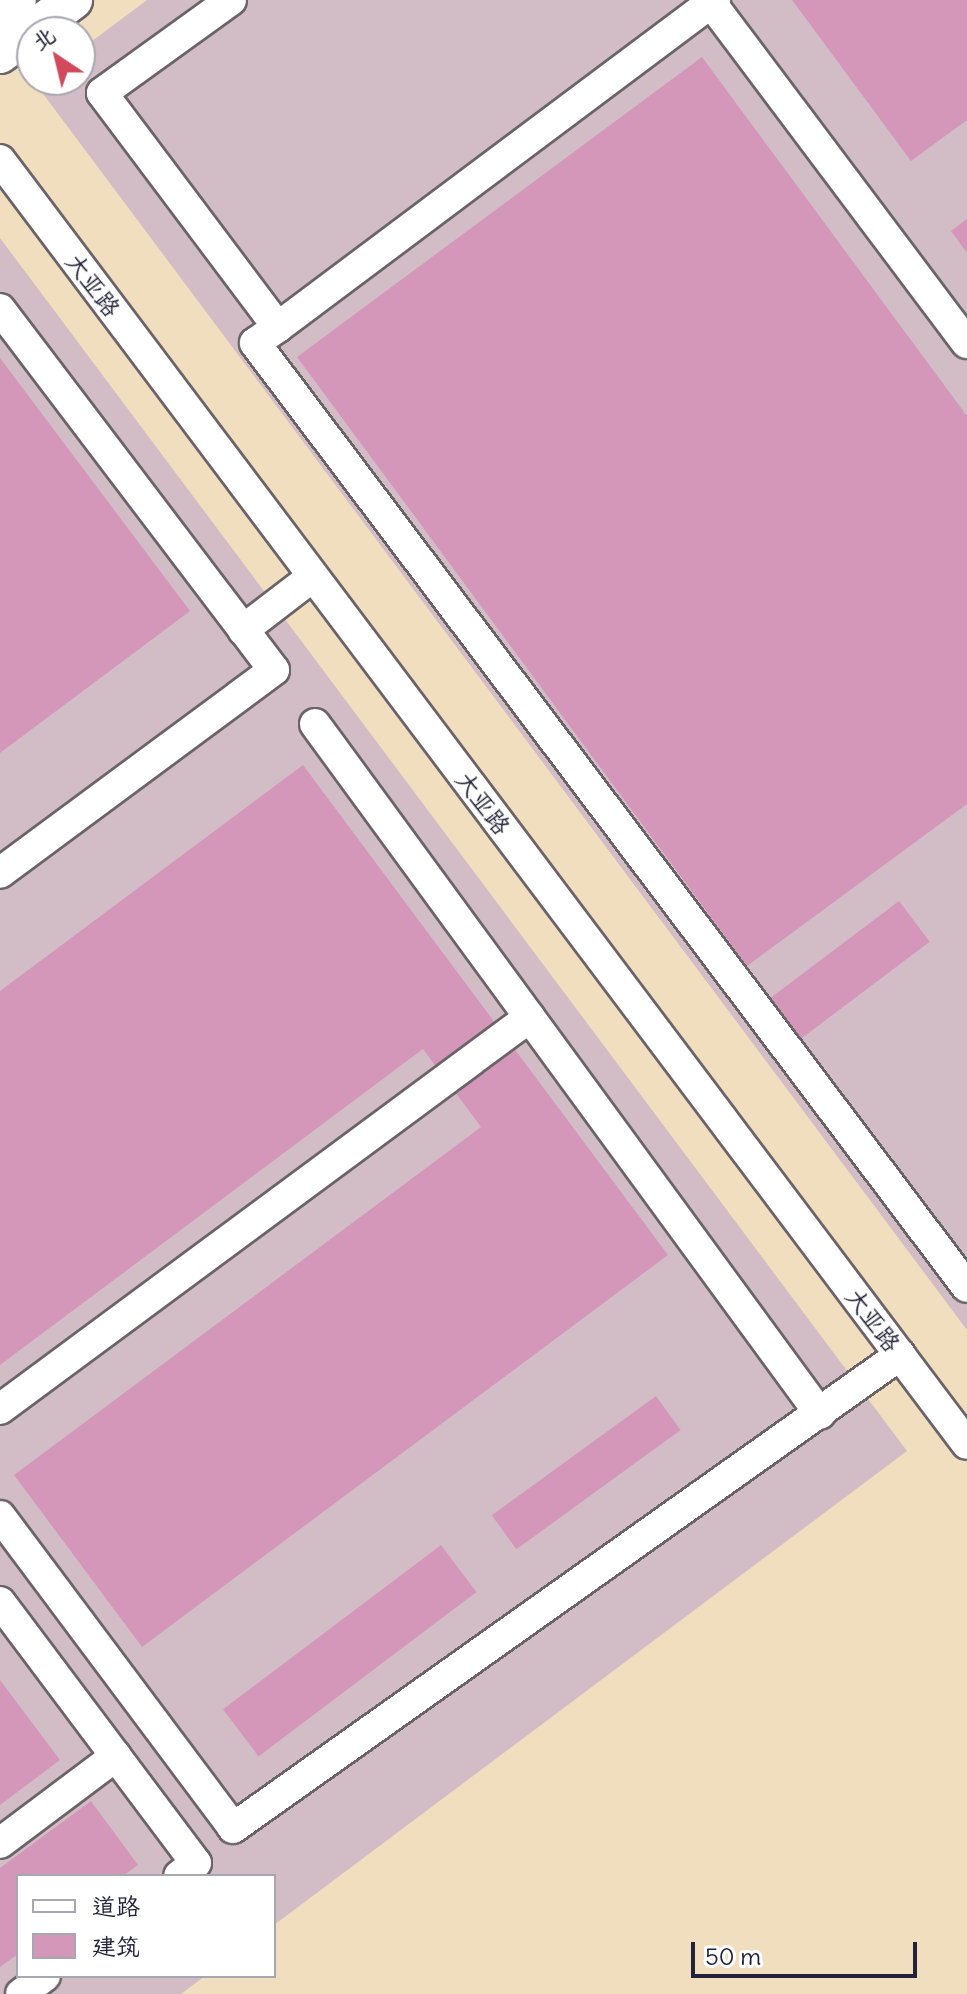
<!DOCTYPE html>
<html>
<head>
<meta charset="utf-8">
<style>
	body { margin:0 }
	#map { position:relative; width:967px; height:1994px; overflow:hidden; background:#f1debf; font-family:Delius,"LXGW WenKai TC",sans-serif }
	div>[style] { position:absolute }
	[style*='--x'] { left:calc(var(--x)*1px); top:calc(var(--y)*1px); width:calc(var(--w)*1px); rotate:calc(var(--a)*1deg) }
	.industrial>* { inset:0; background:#d2bdc6 }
	.building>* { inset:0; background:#d597b9; transform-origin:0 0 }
	.roads { filter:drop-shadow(2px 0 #6a6469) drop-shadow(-2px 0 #6a6469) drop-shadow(0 2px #6a6469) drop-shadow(0 -2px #6a6469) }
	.minor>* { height:30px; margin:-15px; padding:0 15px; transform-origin:15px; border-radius:15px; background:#fff }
	.major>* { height:38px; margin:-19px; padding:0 19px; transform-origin:19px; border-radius:19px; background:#fff }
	span { translate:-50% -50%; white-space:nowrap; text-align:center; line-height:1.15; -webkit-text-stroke:6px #fff; paint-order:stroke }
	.street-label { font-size:24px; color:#22223b }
	.legend { position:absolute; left:16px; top:1874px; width:260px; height:104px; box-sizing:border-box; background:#fff; border:2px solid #a7a7b1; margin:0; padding:10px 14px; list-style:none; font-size:24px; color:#22223b }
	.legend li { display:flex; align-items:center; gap:16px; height:40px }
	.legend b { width:40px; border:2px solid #a7a7b1 }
	.north { position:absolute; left:16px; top:16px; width:80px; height:80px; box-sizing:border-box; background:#fff; border:2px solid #a7a7b1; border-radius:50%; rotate:325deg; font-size:22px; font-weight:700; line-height:32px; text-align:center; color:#22223b }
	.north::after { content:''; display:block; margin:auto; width:28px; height:36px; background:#d1495b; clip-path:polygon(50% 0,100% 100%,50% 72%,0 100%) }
	.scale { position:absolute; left:691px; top:1942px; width:226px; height:36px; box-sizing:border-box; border:4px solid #22223b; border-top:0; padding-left:10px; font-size:24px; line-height:28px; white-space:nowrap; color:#22223b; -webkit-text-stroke:6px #fff; paint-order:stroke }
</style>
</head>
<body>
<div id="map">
	<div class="industrial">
		<div style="clip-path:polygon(147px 0,967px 0,967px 1330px,35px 83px,80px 80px,80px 50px)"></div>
		<div style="clip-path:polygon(0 238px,907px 1451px,274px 1925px,274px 1876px,18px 1876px,18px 1976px,205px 1976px,181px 1994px,0 1994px)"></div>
	</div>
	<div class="building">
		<div style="clip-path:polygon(792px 0,967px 0,967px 120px,911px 161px)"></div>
		<div style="clip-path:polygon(702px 57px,967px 416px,967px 804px,747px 966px,297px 357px)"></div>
		<div style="clip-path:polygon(967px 219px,967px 253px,951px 231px)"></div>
		<div style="clip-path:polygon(0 358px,190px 611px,0 753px)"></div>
		<div style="clip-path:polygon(303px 765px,668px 1255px,142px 1647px,14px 1475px,481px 1127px,423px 1049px,0 1365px,0 991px)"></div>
		<div style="left:899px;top:901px;width:51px;height:164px;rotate:53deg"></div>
		<div style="left:656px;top:1396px;width:42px;height:203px;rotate:54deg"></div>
		<div style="left:441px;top:1545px;width:59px;height:273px;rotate:53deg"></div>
		<div style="clip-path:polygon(0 1680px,60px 1760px,0 1805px)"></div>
		<div style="clip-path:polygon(91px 1801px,138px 1865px,123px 1876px,18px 1876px,18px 1954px,0 1967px,0 1868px)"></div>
	</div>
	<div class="roads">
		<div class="minor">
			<div style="--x:231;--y:0;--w:159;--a:144.2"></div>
			<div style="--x:102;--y:93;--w:293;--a:53.1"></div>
			<div style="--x:278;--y:327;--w:28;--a:145"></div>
			<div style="--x:255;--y:343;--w:1182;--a:52.98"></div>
			<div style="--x:709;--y:0;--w:429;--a:53.1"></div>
			<div style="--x:0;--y:160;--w:1607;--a:53.02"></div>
			<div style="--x:0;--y:309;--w:453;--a:52.8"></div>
			<div style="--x:274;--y:670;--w:341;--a:143.5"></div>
			<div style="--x:278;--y:327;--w:546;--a:-36.81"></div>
			<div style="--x:243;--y:630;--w:87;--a:-37.5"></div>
			<div style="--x:315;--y:724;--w:855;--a:53.8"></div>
			<div style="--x:0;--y:1409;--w:659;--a:-36.49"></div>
			<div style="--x:0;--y:1516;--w:389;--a:53.2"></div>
			<div style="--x:233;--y:1828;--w:818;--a:-35.34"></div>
			<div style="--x:0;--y:1602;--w:326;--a:53.1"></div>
			<div style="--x:196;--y:1863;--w:21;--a:143"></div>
			<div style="--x:0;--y:1843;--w:145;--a:-36.9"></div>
			<div style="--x:21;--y:1994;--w:30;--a:-37"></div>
		</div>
		<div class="major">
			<div style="--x:0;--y:13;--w:21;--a:-37"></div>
			<div style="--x:0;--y:54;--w:91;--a:-36.5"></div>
		</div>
	</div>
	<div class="street-label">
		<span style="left:93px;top:285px;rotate:53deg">大亚路</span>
		<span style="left:483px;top:803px;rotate:53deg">大亚路</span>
		<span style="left:873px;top:1320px;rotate:53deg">大亚路</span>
	</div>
	<ul class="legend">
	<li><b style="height:10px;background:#fff"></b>道路</li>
	<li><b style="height:22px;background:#d597b9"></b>建筑</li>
	</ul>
	<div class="north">北</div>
	<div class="scale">50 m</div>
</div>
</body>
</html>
